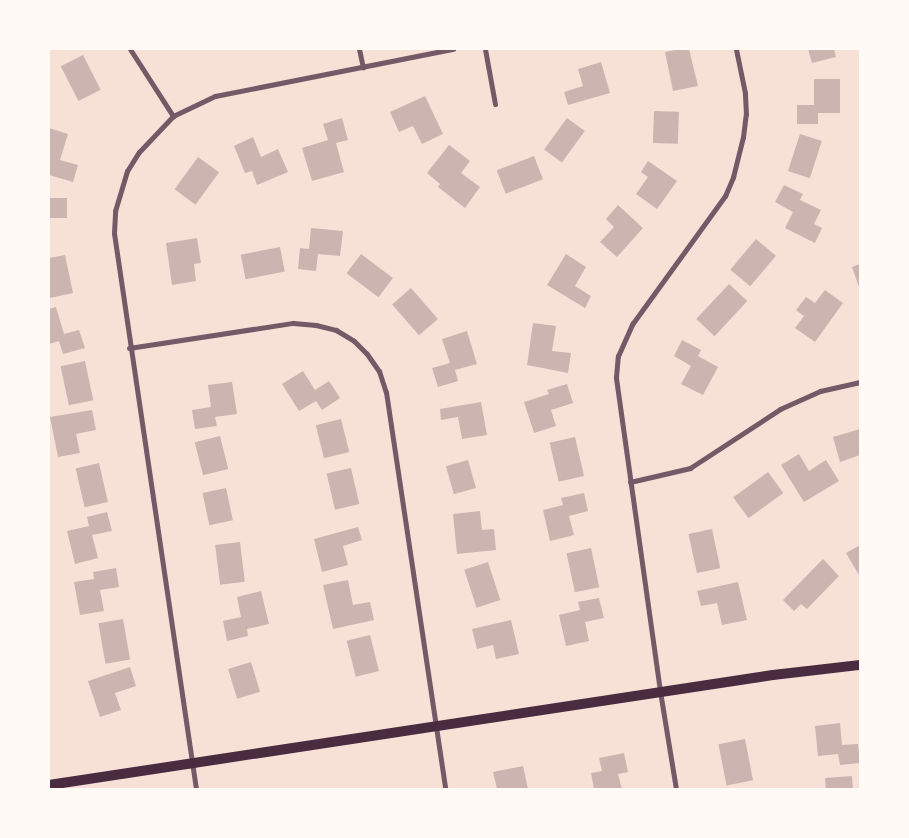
<!DOCTYPE html>
<html>
<head>
<meta charset="utf-8">
<style>
	body { margin:0 }
	#map { position:relative; width:909px; height:838px; overflow:hidden; background:#f7e1d7; font-family:Montserrat,sans-serif }
	div>[style] { position:absolute }
	[style*='--x'] { left:calc(var(--x)*1px); top:calc(var(--y)*1px); width:calc(var(--w)*1px); rotate:calc(var(--a)*1deg) }
	.building>* { inset:0; background:#ccb4b1; transform-origin:0 0 }
	.minor>* { height:5px; margin:-2.5px; padding:0 2.5px; transform-origin:2.5px; border-radius:2.5px; background:#755966 }
	.secondary>* { height:10px; margin:-5px; padding:0 5px; transform-origin:5px; border-radius:5px; background:#4a2c40 }
	span { translate:-50% -50%; white-space:nowrap; text-align:center; line-height:1.15; -webkit-text-stroke:4px #fffaf5; paint-order:stroke }
	.frame { position:absolute; inset:0; border:50px solid #fffaf5; pointer-events:none }
</style>
</head>
<body>
<div id="map">
	<div class="building">
		<div style="clip-path:polygon(682px 49px,689px 49px,698px 86px,673px 91px,665px 52px)"></div>
		<div style="clip-path:polygon(808px 49px,834px 49px,836px 57px,812px 63px)"></div>
		<div style="left:83px;top:55px;width:39px;height:25px;rotate:63deg"></div>
		<div style="clip-path:polygon(601px 62px,610px 93px,568px 105px,564px 92px,583px 86px,578px 69px)"></div>
		<div style="clip-path:polygon(814px 79px,840px 79px,840px 113px,818px 113px,818px 124px,797px 124px,797px 105px,814px 105px)"></div>
		<div style="clip-path:polygon(425px 96px,443px 134px,422px 144px,413px 126px,399px 132px,390px 112px)"></div>
		<div style="left:654px;top:111px;width:25px;height:32px;rotate:2deg"></div>
		<div style="clip-path:polygon(342px 118px,348px 140px,336px 143px,344px 172px,312px 181px,302px 148px,328px 140px,323px 124px)"></div>
		<div style="left:567px;top:118px;width:22px;height:39px;rotate:36deg"></div>
		<div style="clip-path:polygon(49px 128px,68px 134px,60px 160px,78px 165px,73px 182px,49px 175px)"></div>
		<div style="left:800px;top:134px;width:23px;height:39px;rotate:18deg"></div>
		<div style="clip-path:polygon(253px 137px,261px 157px,278px 149px,288px 172px,257px 185px,252px 171px,245px 173px,234px 146px)"></div>
		<div style="clip-path:polygon(449px 145px,470px 161px,461px 173px,480px 187px,465px 208px,438px 187px,440px 184px,427px 173px)"></div>
		<div style="left:534px;top:156px;width:25px;height:40px;rotate:69deg"></div>
		<div style="left:198px;top:157px;width:26px;height:40px;rotate:36deg"></div>
		<div style="clip-path:polygon(648px 161px,677px 181px,657px 209px,636px 194px,648px 177px,641px 172px)"></div>
		<div style="clip-path:polygon(784px 185px,803px 194px,800px 200px,821px 210px,814px 224px,822px 228px,815px 243px,785px 228px,793px 212px,775px 202px)"></div>
		<div style="left:49px;top:198px;width:18px;height:20px"></div>
		<div style="clip-path:polygon(618px 205px,643px 228px,617px 257px,600px 242px,614px 227px,606px 219px)"></div>
		<div style="clip-path:polygon(311px 228px,343px 231px,340px 256px,318px 254px,316px 271px,298px 269px,300px 248px,309px 249px)"></div>
		<div style="clip-path:polygon(197px 238px,201px 263px,194px 264px,196px 281px,172px 285px,166px 243px)"></div>
		<div style="left:756px;top:239px;width:26px;height:40px;rotate:40deg"></div>
		<div style="left:280px;top:247px;width:25px;height:40px;rotate:79deg"></div>
		<div style="left:361px;top:254px;width:40px;height:24px;rotate:37deg"></div>
		<div style="clip-path:polygon(566px 254px,586px 267px,575px 286px,591px 296px,585px 308px,547px 285px)"></div>
		<div style="clip-path:polygon(65px 255px,73px 293px,50px 298px,49px 258px)"></div>
		<div style="clip-path:polygon(860px 264px,860px 290px,852px 267px)"></div>
		<div style="left:729px;top:284px;width:25px;height:48px;rotate:43deg"></div>
		<div style="left:411px;top:288px;width:41px;height:25px;rotate:49deg"></div>
		<div style="clip-path:polygon(825px 290px,843px 303px,815px 342px,795px 328px,804px 316px,796px 310px,806px 297px,815px 303px)"></div>
		<div style="clip-path:polygon(56px 307px,64px 334px,79px 330px,85px 348px,63px 354px,59px 341px,49px 344px,49px 309px)"></div>
		<div style="clip-path:polygon(533px 323px,556px 326px,552px 351px,571px 353px,568px 373px,527px 365px)"></div>
		<div style="clip-path:polygon(467px 331px,477px 364px,455px 370px,458px 381px,438px 387px,432px 368px,450px 363px,442px 339px)"></div>
		<div style="clip-path:polygon(682px 340px,701px 350px,698px 356px,718px 367px,703px 395px,681px 384px,691px 366px,674px 356px)"></div>
		<div style="left:85px;top:361px;width:40px;height:25px;rotate:78deg"></div>
		<div style="clip-path:polygon(303px 371px,315px 390px,329px 381px,340px 398px,322px 410px,316px 401px,299px 411px,282px 384px)"></div>
		<div style="clip-path:polygon(232px 382px,237px 414px,215px 417px,217px 426px,195px 429px,192px 410px,211px 407px,208px 385px)"></div>
		<div style="clip-path:polygon(567px 384px,573px 403px,551px 410px,556px 426px,534px 433px,524px 402px,549px 394px,547px 390px)"></div>
		<div style="clip-path:polygon(481px 402px,487px 435px,462px 439px,458px 417px,441px 420px,440px 409px)"></div>
		<div style="clip-path:polygon(92px 410px,96px 430px,76px 434px,80px 453px,58px 457px,50px 417px)"></div>
		<div style="left:341px;top:419px;width:34px;height:26px;rotate:76deg"></div>
		<div style="clip-path:polygon(860px 429px,860px 455px,840px 462px,833px 437px)"></div>
		<div style="left:220px;top:436px;width:34px;height:26px;rotate:76deg"></div>
		<div style="left:575px;top:437px;width:40px;height:26px;rotate:77deg"></div>
		<div style="clip-path:polygon(799px 454px,809px 471px,826px 460px,839px 481px,804px 502px,781px 465px)"></div>
		<div style="left:468px;top:460px;width:29px;height:23px;rotate:74deg"></div>
		<div style="left:99px;top:463px;width:40px;height:24px;rotate:77deg"></div>
		<div style="left:351px;top:468px;width:37px;height:25px;rotate:77deg"></div>
		<div style="left:768px;top:472px;width:26px;height:43px;rotate:54deg"></div>
		<div style="left:226px;top:488px;width:33px;height:24px;rotate:78deg"></div>
		<div style="clip-path:polygon(584px 493px,588px 511px,569px 516px,574px 535px,550px 541px,543px 510px,563px 505px,561px 498px)"></div>
		<div style="clip-path:polygon(480px 511px,482px 530px,494px 529px,496px 550px,457px 554px,453px 514px)"></div>
		<div style="clip-path:polygon(107px 512px,112px 531px,92px 535px,98px 558px,75px 564px,67px 531px,89px 526px,87px 517px)"></div>
		<div style="clip-path:polygon(358px 527px,362px 540px,343px 546px,348px 565px,322px 572px,314px 539px)"></div>
		<div style="left:712px;top:529px;width:40px;height:24px;rotate:78deg"></div>
		<div style="left:240px;top:542px;width:40px;height:25px;rotate:83deg"></div>
		<div style="clip-path:polygon(860px 545px,860px 574px,859px 575px,846px 553px)"></div>
		<div style="left:591px;top:548px;width:40px;height:25px;rotate:78deg"></div>
		<div style="clip-path:polygon(823px 559px,839px 576px,807px 609px,801px 604px,794px 611px,783px 600px)"></div>
		<div style="left:488px;top:562px;width:40px;height:25px;rotate:72deg"></div>
		<div style="clip-path:polygon(116px 568px,119px 587px,100px 590px,104px 611px,80px 615px,74px 582px,94px 579px,93px 572px)"></div>
		<div style="clip-path:polygon(348px 580px,353px 605px,370px 602px,374px 620px,333px 629px,323px 585px)"></div>
		<div style="clip-path:polygon(738px 582px,747px 620px,722px 625px,717px 603px,701px 606px,697px 591px)"></div>
		<div style="clip-path:polygon(261px 591px,269px 624px,247px 629px,248px 636px,227px 641px,223px 621px,241px 617px,237px 597px)"></div>
		<div style="clip-path:polygon(599px 598px,604px 618px,585px 622px,589px 641px,566px 646px,559px 615px,580px 610px,578px 602px)"></div>
		<div style="left:123px;top:619px;width:41px;height:25px;rotate:80deg"></div>
		<div style="clip-path:polygon(511px 620px,519px 654px,496px 659px,493px 645px,477px 649px,472px 629px)"></div>
		<div style="left:370px;top:635px;width:37px;height:24px;rotate:76deg"></div>
		<div style="left:251px;top:662px;width:31px;height:24px;rotate:73deg"></div>
		<div style="clip-path:polygon(130px 667px,136px 686px,115px 693px,121px 710px,100px 717px,88px 681px)"></div>
		<div style="clip-path:polygon(840px 723px,842px 745px,858px 744px,860px 763px,840px 765px,838px 754px,818px 756px,815px 726px)"></div>
		<div style="left:745px;top:739px;width:42px;height:27px;rotate:79deg"></div>
		<div style="clip-path:polygon(624px 753px,628px 772px,618px 774px,622px 789px,594px 789px,591px 773px,602px 771px,599px 758px)"></div>
		<div style="clip-path:polygon(523px 766px,528px 789px,497px 789px,493px 772px)"></div>
		<div style="left:852px;top:776px;width:13px;height:27px;rotate:86deg"></div>
	</div>
	<div class="minor">
		<div style="--x:130;--y:49;--w:80;--a:57.3"></div>
		<div style="--x:359;--y:49;--w:19;--a:78"></div>
		<div style="--x:485;--y:49;--w:56;--a:79.7"></div>
		<div style="--x:129;--y:348;--w:166;--a:-8.7"></div>
		<div style="--x:293;--y:323;--w:23;--a:5"></div>
		<div style="--x:316;--y:325;--w:21;--a:14"></div>
		<div style="--x:336;--y:330;--w:21;--a:31"></div>
		<div style="--x:354;--y:341;--w:18;--a:45"></div>
		<div style="--x:367;--y:354;--w:21;--a:55"></div>
		<div style="--x:379;--y:371;--w:22;--a:72"></div>
		<div style="--x:386;--y:392;--w:401;--a:81.5"></div>
		<div style="--x:630;--y:482;--w:62;--a:-13.1"></div>
		<div style="--x:690;--y:468;--w:108;--a:-33.2"></div>
		<div style="--x:780;--y:409;--w:44;--a:-24.2"></div>
		<div style="--x:820;--y:391;--w:41;--a:-12.7"></div>
		<div style="--x:196;--y:789;--w:562;--a:-98.39"></div>
		<div style="--x:114;--y:233;--w:22;--a:-87"></div>
		<div style="--x:115;--y:211;--w:42;--a:-73.3"></div>
		<div style="--x:127;--y:171;--w:22;--a:-58"></div>
		<div style="--x:139;--y:152;--w:50;--a:-46.6"></div>
		<div style="--x:173;--y:116;--w:47;--a:-25.5"></div>
		<div style="--x:215;--y:96;--w:243;--a:-11.2"></div>
		<div style="--x:676;--y:789;--w:99;--a:-99.3"></div>
		<div style="--x:660;--y:691;--w:317;--a:-98"></div>
		<div style="--x:616;--y:377;--w:21;--a:-85"></div>
		<div style="--x:618;--y:356;--w:36;--a:-66"></div>
		<div style="--x:633;--y:323;--w:157;--a:-54.1"></div>
		<div style="--x:725;--y:196;--w:21;--a:-67"></div>
		<div style="--x:733;--y:177;--w:41;--a:-76"></div>
		<div style="--x:743;--y:137;--w:23;--a:-83"></div>
		<div style="--x:746;--y:114;--w:21;--a:-93"></div>
		<div style="--x:745;--y:93;--w:45;--a:-101.6"></div>
	</div>
	<div class="secondary">
		<div style="--x:49;--y:785;--w:732;--a:-8.64"></div>
		<div style="--x:773;--y:675;--w:88;--a:-6.6"></div>
	</div>
	<div class="frame"></div>
</div>
</body>
</html>
